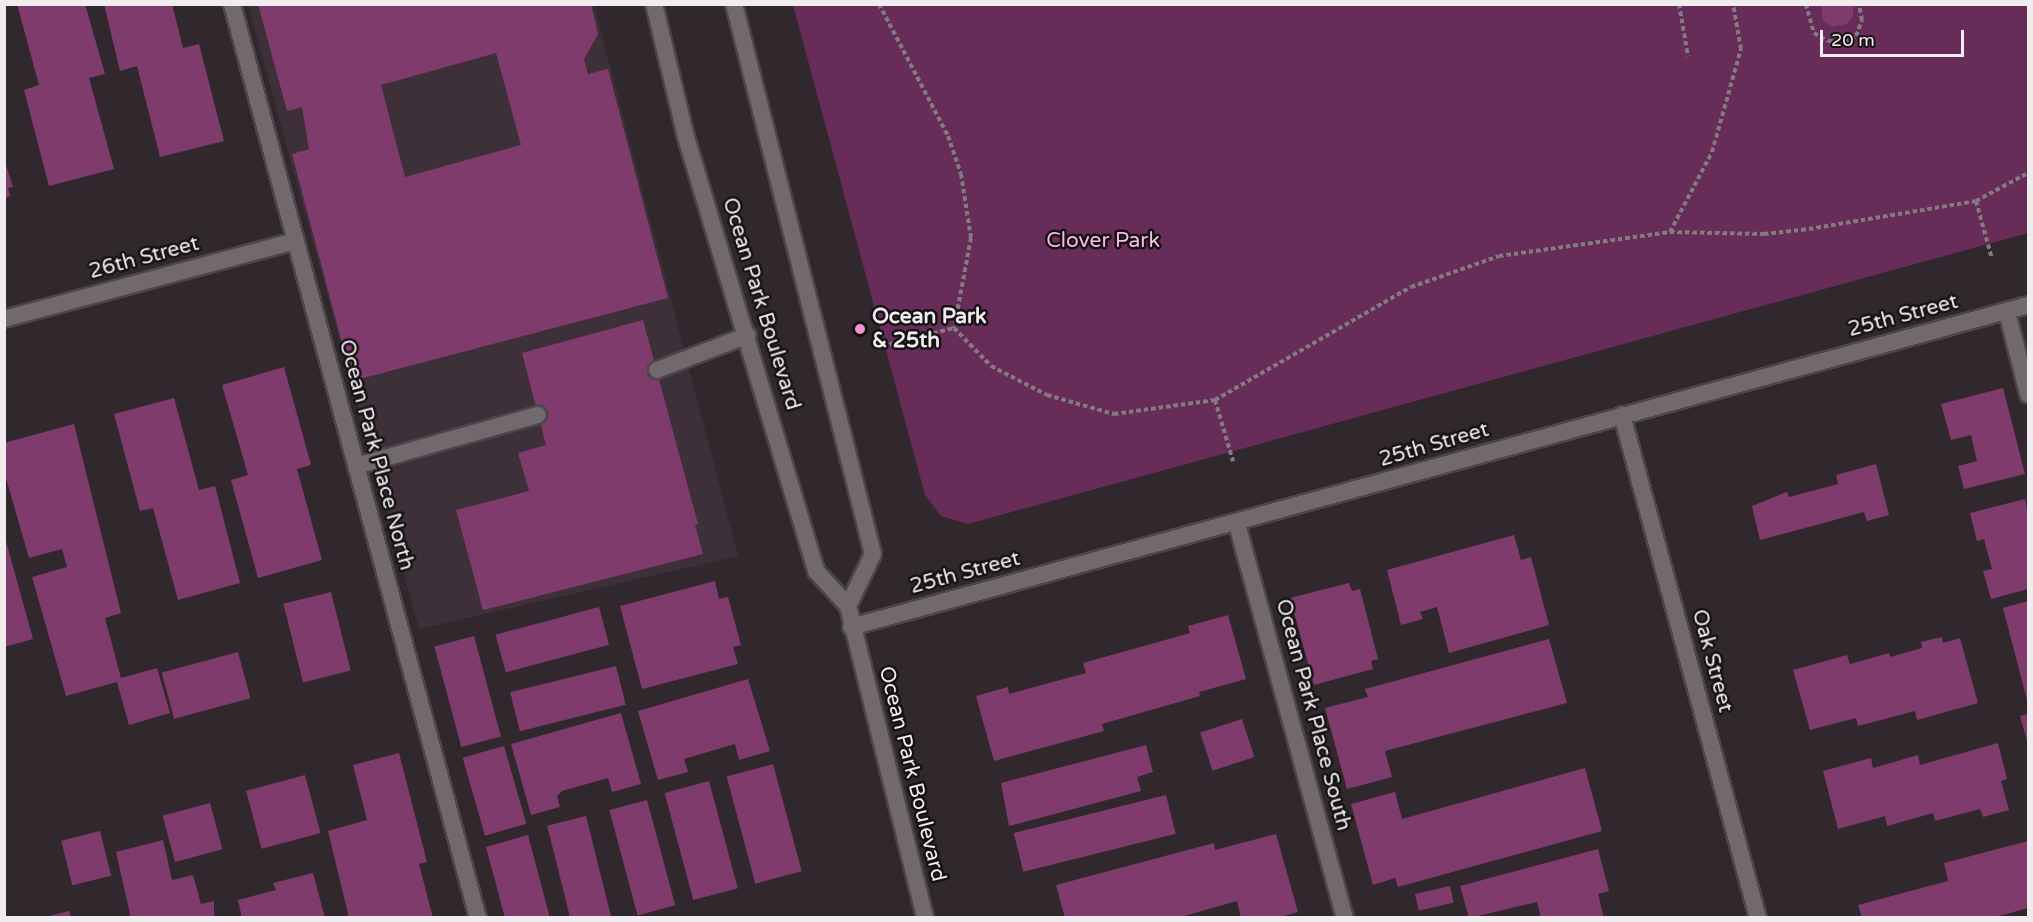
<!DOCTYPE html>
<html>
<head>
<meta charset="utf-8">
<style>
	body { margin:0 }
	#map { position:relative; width:2033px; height:922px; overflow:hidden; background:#30282d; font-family:"Varela Round",sans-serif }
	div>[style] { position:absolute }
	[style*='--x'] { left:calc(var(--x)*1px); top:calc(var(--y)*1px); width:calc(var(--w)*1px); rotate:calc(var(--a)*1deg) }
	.built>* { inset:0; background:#3d3038 }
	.green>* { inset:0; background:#672c57 }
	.building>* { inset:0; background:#803b6d; transform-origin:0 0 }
	.path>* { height:4px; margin-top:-2px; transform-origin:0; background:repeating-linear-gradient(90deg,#827b7f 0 4.5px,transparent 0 7.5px) }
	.roads { filter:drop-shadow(2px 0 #4c4649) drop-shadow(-2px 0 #4c4649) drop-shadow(0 2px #4c4649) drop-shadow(0 -2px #4c4649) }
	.service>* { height:16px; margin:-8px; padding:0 8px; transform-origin:8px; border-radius:8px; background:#71696e }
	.minor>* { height:16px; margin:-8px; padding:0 8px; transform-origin:8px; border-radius:8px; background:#71696e }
	.tertiary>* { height:16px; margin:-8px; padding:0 8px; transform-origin:8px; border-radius:8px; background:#71696e }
	.dots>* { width:16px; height:16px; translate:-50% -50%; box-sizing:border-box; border:3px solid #151214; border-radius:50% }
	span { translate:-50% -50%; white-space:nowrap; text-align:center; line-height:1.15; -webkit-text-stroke:5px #151214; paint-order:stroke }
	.park-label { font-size:21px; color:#f9bde5 }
	.street-label { font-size:21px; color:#f1ecef }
	.poi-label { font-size:21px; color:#f1ecef; font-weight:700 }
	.left { translate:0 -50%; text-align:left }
	.frame { position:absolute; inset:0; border:6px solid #f1ecef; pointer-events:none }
	.scale { position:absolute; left:1820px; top:30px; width:144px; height:27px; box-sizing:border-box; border:3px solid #f1ecef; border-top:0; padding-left:8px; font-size:18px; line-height:21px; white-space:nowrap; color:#f1ecef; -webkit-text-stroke:4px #151214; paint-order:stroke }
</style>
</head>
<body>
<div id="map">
	<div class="built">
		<div style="clip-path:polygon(248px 5px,594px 5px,738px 556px,419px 629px)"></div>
	</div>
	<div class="green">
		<div style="clip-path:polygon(793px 5px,2028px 5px,2028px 233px,968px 524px,941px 516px,925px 495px)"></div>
	</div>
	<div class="building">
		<div style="clip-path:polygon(17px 4px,85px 4px,105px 74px,89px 78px,114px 169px,49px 186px,24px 90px,39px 85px)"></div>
		<div style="clip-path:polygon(104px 4px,172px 4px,183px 48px,199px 44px,224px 141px,160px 157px,137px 66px,120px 71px)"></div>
		<div style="clip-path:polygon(evenodd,258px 4px,591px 4px,598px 34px,584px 59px,588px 74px,608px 69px,668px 298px,352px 381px,292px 154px,309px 149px,302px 107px,287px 111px,258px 4px,496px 53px,521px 145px,405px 177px,381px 85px,496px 53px)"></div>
		<div style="clip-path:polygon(1821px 4px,1853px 4px,1853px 15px,1847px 24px,1832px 27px,1823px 21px)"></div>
		<div style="clip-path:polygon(4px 159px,13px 187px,8px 188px,10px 196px,4px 198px)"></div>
		<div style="clip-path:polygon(643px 320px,698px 524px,695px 525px,703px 554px,483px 610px,456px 510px,529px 491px,518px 453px,546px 445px,522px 353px)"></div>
		<div style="clip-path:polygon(284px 367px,311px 465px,297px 469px,322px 560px,258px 578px,231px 480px,248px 475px,222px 385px)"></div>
		<div style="clip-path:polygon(2003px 388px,2025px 474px,1964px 489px,1958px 466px,1977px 461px,1971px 435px,1951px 440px,1941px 404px)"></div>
		<div style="clip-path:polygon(174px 398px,199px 490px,215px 486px,240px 583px,178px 600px,153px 508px,140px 511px,114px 414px)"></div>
		<div style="clip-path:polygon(74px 424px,121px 613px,105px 618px,121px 678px,157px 668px,170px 713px,129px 725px,117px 682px,66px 696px,32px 577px,67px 567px,62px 549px,29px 558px,4px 471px,4px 443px)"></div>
		<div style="clip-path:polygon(1876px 464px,1889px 515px,1867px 521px,1864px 512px,1760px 540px,1752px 506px,1787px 492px,1789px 497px,1838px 484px,1836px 475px)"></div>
		<div style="clip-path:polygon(2025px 499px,2028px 513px,2028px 589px,1991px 599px,1983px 571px,1992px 569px,1984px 539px,1977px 541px,1970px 513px)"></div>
		<div style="clip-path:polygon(4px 534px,33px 639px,4px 647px)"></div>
		<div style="clip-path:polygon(1514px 535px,1521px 560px,1531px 557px,1549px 625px,1449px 653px,1437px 607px,1420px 612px,1423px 619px,1401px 625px,1387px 570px)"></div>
		<div style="clip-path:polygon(715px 581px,719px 599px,728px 597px,741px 645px,733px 647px,738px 664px,642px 689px,620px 606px)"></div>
		<div style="clip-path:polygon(1349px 583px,1352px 591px,1360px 589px,1378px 659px,1371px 661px,1373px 669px,1314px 685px,1290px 598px)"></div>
		<div style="left:331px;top:592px;width:81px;height:49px;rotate:76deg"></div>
		<div style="clip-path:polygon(2028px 601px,2028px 704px,2003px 608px)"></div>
		<div style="left:599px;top:607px;width:39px;height:107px;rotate:75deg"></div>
		<div style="clip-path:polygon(1228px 615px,1246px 679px,1199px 692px,1200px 696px,1102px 724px,1104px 731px,994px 761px,976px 696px,1008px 687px,1009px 694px,1086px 673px,1083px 663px,1190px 633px,1188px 626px)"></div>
		<div style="left:474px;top:636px;width:104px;height:41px;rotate:75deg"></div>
		<div style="clip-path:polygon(1942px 637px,1943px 643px,1960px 638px,1978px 703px,1917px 720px,1915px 711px,1858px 726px,1856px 718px,1810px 730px,1793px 670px,1847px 655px,1850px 664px,1889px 653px,1890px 657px,1922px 648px,1921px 642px)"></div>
		<div style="clip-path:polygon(1549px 639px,1567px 703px,1385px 751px,1392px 777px,1347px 789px,1325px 708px,1368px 697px,1365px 689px)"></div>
		<div style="left:238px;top:652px;width:48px;height:79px;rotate:75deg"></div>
		<div style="left:616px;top:666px;width:40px;height:109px;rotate:76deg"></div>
		<div style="clip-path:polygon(748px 679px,770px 751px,739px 760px,735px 744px,684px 759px,688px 772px,658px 780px,638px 711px)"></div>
		<div style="clip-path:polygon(621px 713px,641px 784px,612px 792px,608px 778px,562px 791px,557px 796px,560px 807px,531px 815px,511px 744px)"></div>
		<div style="clip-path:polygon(2028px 714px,2028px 744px,2020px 716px)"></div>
		<div style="left:1242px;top:719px;width:40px;height:44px;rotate:72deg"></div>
		<div style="clip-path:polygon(1998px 743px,2007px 779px,2001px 781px,2009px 810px,1983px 817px,1980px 809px,1935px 821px,1933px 813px,1887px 826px,1885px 816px,1838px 829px,1823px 771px,1871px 758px,1873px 768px,1918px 755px,1920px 765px)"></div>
		<div style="clip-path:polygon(1146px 745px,1153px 772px,1137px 777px,1141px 791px,1009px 826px,1001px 783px)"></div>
		<div style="left:504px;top:746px;width:81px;height:43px;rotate:74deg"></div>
		<div style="clip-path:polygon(399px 753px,427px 862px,419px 864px,433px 918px,349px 918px,328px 831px,367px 820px,353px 765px)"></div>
		<div style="left:773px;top:764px;width:111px;height:48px;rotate:75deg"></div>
		<div style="clip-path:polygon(1585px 768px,1602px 831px,1398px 887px,1395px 878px,1373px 885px,1351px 804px,1395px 792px,1402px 819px)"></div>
		<div style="left:305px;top:775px;width:60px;height:61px;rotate:75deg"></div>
		<div style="left:709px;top:781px;width:111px;height:46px;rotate:75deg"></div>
		<div style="left:1166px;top:795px;width:40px;height:157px;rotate:76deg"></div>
		<div style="left:647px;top:800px;width:109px;height:39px;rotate:75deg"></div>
		<div style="left:210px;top:803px;width:48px;height:49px;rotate:75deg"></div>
		<div style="left:586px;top:816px;width:105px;height:40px;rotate:76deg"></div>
		<div style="left:100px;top:831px;width:46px;height:40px;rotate:76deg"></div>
		<div style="clip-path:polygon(1276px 834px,1298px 912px,1277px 918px,1241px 918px,1237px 901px,1177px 918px,1065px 918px,1056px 885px,1214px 843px,1215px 850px)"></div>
		<div style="clip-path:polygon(528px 835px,550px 918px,505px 918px,486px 847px)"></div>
		<div style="clip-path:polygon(163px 840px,172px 880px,193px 875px,201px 904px,214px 901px,214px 918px,131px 918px,116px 852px)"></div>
		<div style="clip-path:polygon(2028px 841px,2028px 908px,1992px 918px,1862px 918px,1858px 905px,1948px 881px,1944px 863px)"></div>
		<div style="clip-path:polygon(1598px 849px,1609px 891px,1598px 894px,1604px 918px,1541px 918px,1537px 902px,1469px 918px,1460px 886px)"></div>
		<div style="clip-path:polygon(313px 873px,325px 918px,242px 918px,238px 900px,276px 890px,273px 883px)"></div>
		<div style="left:1450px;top:886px;width:17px;height:36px;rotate:77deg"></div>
		<div style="clip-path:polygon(69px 911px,71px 918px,46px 918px,46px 917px)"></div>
	</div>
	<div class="path">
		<div style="--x:879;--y:4;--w:149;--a:62.4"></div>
		<div style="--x:948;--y:136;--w:40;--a:71.1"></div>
		<div style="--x:961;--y:174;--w:65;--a:81.1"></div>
		<div style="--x:971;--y:238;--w:92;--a:100.7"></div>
		<div style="--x:954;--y:328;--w:53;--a:45.8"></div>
		<div style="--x:991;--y:366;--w:63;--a:27.4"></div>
		<div style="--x:1047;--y:395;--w:70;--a:15.8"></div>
		<div style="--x:1114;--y:414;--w:102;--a:-7.9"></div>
		<div style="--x:1215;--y:400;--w:226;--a:-30"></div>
		<div style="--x:1411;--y:287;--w:93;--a:-19.4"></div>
		<div style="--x:1499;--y:256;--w:173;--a:-8"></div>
		<div style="--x:1670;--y:232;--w:94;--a:1.2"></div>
		<div style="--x:1764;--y:234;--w:45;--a:-6.3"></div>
		<div style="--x:1809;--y:229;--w:169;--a:-9.5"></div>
		<div style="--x:1976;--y:201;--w:59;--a:-28.3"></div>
		<div style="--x:1679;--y:4;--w:53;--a:80.2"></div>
		<div style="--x:1806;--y:4;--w:30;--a:75"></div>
		<div style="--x:1814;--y:33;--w:16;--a:30"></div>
		<div style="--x:1828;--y:41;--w:16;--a:4"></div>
		<div style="--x:1844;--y:42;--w:13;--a:-27"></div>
		<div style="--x:1856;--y:36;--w:17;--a:-69"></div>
		<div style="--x:1862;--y:20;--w:16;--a:-101"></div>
		<div style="--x:1976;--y:201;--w:60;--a:74.6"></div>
		<div style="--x:1670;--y:232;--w:90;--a:-62.3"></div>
		<div style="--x:1712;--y:152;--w:107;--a:-74.3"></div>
		<div style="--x:1741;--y:49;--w:46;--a:-100.1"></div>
		<div style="--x:875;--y:348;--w:81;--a:-14.2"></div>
		<div style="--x:1215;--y:400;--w:64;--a:73.6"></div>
	</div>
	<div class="roads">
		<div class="service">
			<div style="--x:232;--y:4;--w:947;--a:74.94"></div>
			<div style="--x:2007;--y:312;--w:85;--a:75.6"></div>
			<div style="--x:657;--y:370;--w:97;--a:-21"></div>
			<div style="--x:356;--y:466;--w:189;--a:-15.7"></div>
			<div style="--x:1237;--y:524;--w:409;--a:74.7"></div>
		</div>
		<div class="minor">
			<div style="--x:4;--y:319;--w:302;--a:-15"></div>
			<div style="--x:1622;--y:415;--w:521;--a:74.87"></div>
			<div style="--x:851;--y:627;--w:1220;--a:-15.3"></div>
		</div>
		<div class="tertiary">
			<div style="--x:654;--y:4;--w:137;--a:76.5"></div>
			<div style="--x:686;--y:137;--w:453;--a:73.3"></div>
			<div style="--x:816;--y:571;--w:47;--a:47.6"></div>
			<div style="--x:848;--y:606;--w:321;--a:76.1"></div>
			<div style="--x:734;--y:4;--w:567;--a:75.82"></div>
			<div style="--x:873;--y:554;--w:58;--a:115.7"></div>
		</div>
	</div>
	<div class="dots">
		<div style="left:860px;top:329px;background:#f391d5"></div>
	</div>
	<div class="park-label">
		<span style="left:1103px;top:241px">Clover Park</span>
	</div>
	<div class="street-label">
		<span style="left:144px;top:258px;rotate:-15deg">26th Street</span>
		<span style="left:761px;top:304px;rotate:73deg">Ocean Park Boulevard</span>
		<span style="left:1903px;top:316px;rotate:-15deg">25th Street</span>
		<span style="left:1434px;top:445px;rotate:-16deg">25th Street</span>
		<span style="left:376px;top:455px;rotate:75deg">Ocean Park Place North</span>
		<span style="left:965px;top:573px;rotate:-15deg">25th Street</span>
		<span style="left:1712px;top:661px;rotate:75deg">Oak Street</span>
		<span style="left:1313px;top:715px;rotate:75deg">Ocean Park Place South</span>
		<span style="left:912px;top:774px;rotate:76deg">Ocean Park Boulevard</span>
	</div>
	<div class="poi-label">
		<span class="left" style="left:872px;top:329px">Ocean Park<br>&amp; 25th</span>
	</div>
	<div class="frame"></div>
	<div class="scale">20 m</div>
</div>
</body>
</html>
